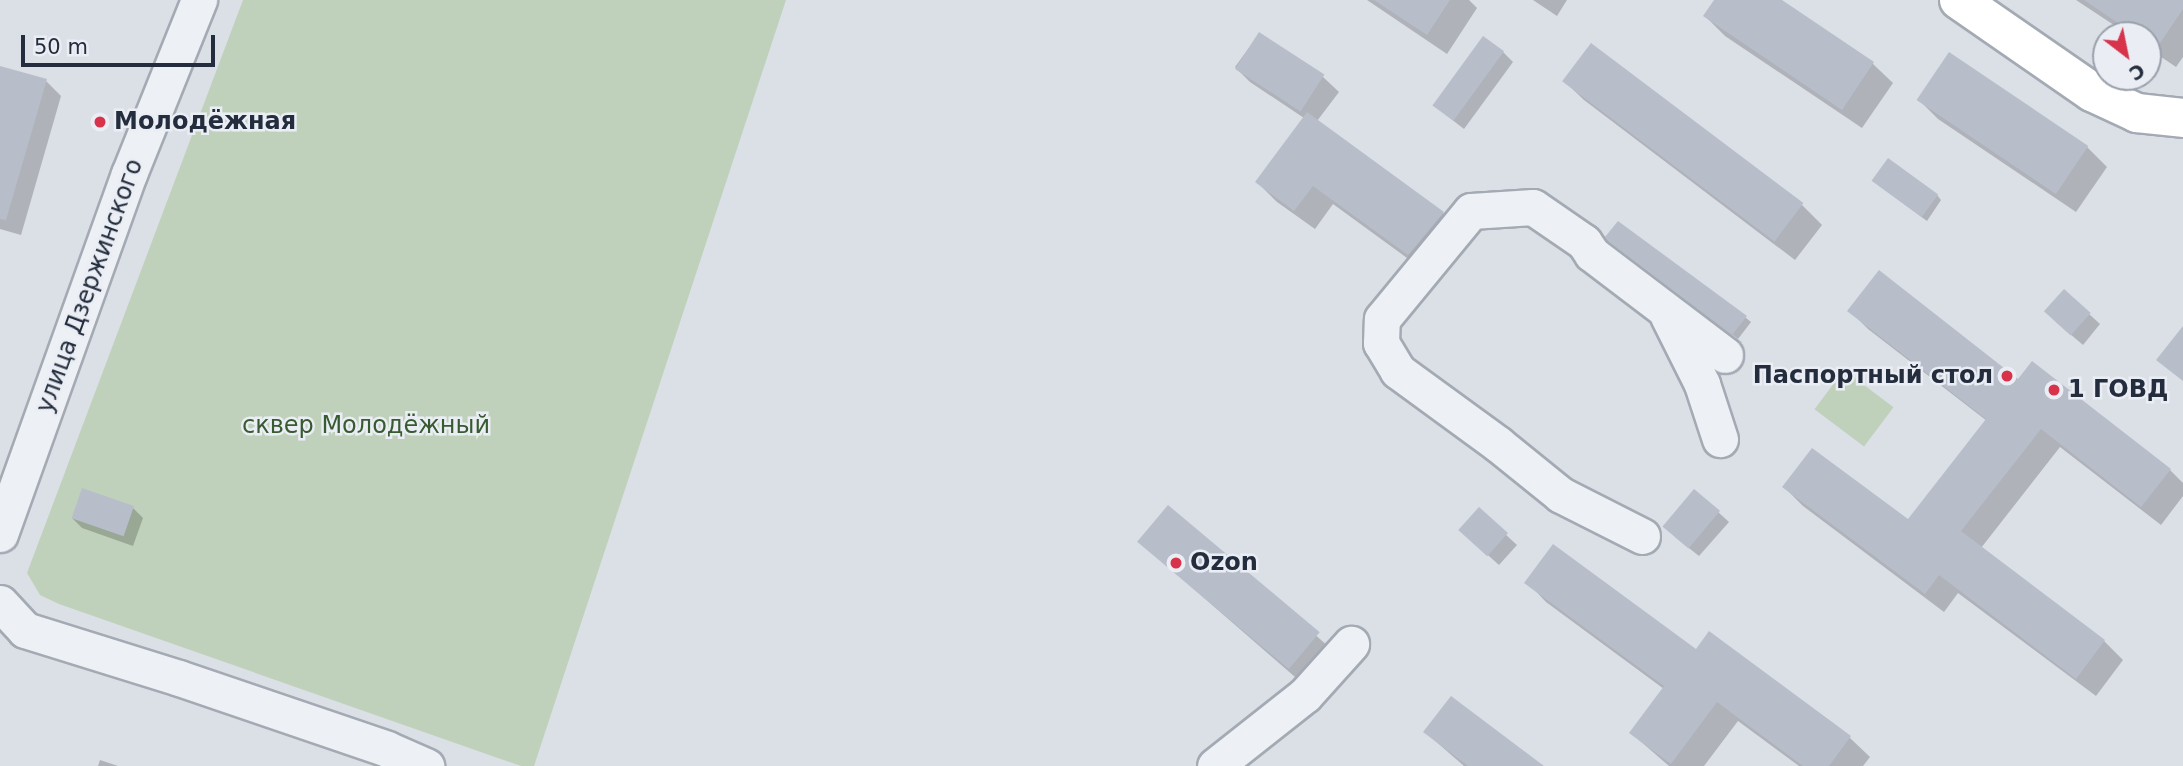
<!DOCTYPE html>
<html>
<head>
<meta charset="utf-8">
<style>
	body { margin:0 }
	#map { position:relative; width:2183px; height:766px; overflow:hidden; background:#dbdfe6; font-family:"DejaVu Sans",sans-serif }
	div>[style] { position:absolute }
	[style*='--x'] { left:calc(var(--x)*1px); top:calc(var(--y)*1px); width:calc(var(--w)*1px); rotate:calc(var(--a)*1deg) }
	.green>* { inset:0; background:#c0d1bb; transform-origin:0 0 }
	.shadow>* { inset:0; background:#0003; transform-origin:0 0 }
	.building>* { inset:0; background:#b7beca; transform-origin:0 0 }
	.roads { filter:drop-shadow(2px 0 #a4aab3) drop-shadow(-2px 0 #a4aab3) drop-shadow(0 2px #a4aab3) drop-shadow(0 -2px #a4aab3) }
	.minor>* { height:35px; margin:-17.5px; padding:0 17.5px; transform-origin:17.5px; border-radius:17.5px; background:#edf0f5 }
	.major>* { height:38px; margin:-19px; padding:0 19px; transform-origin:19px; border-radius:19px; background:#fff }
	.dots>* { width:19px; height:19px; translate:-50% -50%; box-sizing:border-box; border:4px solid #eaeef4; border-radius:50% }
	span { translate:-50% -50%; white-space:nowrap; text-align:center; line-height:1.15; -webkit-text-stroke:5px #eaeef4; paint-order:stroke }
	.poi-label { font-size:24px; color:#242d3d; font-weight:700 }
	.left { translate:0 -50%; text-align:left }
	.right { translate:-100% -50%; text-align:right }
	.street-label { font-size:24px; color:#242d3d }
	.park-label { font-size:24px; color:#385a30 }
	.north { position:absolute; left:2092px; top:21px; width:70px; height:70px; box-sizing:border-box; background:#eaeef4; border:2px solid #9ba1ab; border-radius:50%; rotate:148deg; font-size:19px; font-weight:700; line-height:28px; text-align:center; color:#242d3d }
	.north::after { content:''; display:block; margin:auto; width:24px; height:32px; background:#d7344b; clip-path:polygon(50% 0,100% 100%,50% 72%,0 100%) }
	.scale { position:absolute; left:21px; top:35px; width:194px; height:32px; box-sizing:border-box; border:4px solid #242d3d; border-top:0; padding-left:9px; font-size:21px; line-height:24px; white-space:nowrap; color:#242d3d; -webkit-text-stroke:5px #eaeef4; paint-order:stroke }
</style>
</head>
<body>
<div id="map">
	<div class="green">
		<div style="clip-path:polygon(243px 0,786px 0,534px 766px,521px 766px,59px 604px,40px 595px,27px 573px)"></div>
		<div style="left:1844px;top:370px;width:62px;height:49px;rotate:37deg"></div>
	</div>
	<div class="shadow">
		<div style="clip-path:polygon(1367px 0,1469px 0,1477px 8px,1447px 54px)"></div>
		<div style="clip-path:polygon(1533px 0,1567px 0,1557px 16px)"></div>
		<div style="clip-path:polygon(1716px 0,1778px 0,1873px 64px,1893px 83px,1862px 128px,1725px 36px,1705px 16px)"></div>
		<div style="clip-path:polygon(2076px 0,2183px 0,2183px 57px,2176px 67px,2148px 48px,2148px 35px,2129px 35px)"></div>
		<div style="clip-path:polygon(1259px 34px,1323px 77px,1339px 92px,1317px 121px,1443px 213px,1463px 233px,1429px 274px,1333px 204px,1315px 229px,1277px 202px,1257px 182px,1304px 118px,1250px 82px,1235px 67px)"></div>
		<div style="clip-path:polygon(1591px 45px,1802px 205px,1822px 225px,1795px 260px,1584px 100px,1564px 81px)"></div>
		<div style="clip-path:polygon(1503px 52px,1513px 62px,1464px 129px,1433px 105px)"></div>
		<div style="clip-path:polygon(0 67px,46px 81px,61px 96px,21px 235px,0 229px)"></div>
		<div style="clip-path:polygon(1919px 100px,2087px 147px,2107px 167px,2076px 212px,1938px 119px)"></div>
		<div style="clip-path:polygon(1878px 185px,1937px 195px,1941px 200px,1927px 221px)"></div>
		<div style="clip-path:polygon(1618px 223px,1746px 318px,1751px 322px,1738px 339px,1612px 242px)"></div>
		<div style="clip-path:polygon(2064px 291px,2100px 324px,2083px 345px,2056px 322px)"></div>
		<div style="clip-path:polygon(1850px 311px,2019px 381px,2170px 470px,2183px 483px,2183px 496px,2161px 525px,2060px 447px,1981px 548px,2104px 641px,2123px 660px,2096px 696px,1958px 593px,1944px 612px,1803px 506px,1784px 487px,1908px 522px,1987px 421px,1868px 329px)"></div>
		<div style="left:1168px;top:507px;width:225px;height:45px;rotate:41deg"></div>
		<div style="clip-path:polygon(133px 508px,143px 518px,133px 546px,82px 528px,72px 518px)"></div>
		<div style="clip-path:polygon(1479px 510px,1517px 545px,1499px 565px,1471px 540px)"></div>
		<div style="clip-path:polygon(1718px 512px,1729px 522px,1699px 556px,1675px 537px)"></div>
		<div style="clip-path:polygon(1527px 582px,1696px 651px,1710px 633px,1850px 738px,1870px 757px,1863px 766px,1799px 766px,1738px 721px,1704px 766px,1669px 766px,1631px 733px,1664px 689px,1546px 602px)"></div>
		<div style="clip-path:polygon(1425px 732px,1541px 766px,1464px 766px)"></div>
		<div style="clip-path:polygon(100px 760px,118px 766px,98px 766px)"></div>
	</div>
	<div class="building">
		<div style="clip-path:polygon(1374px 0,1450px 0,1427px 35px)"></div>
		<div style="clip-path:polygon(1714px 0,1782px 0,1874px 62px,1842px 110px,1703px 16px)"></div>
		<div style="clip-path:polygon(2084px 0,2183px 0,2183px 9px,2156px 49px,2148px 43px,2148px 35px,2136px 35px)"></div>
		<div style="left:1259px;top:32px;width:78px;height:44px;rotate:33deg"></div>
		<div style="left:1483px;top:36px;width:26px;height:86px;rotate:36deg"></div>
		<div style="left:1591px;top:43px;width:266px;height:48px;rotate:37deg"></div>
		<div style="left:1949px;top:52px;width:168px;height:58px;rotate:34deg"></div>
		<div style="clip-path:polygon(0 66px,47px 79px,6px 220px,0 219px)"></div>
		<div style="clip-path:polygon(1307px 112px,1444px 212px,1408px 255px,1313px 186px,1294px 211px,1255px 182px)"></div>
		<div style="left:1888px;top:158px;width:62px;height:28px;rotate:36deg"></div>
		<div style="clip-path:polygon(1618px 221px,1747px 316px,1732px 335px,1607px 240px,1605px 237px)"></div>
		<div style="clip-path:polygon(1879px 270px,2018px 379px,2032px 361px,2171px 469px,2141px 507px,2041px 429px,1961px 531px,2105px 640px,2076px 679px,1939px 575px,1925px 594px,1782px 487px,1812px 448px,1908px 519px,1986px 419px,1847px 311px)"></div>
		<div style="left:2064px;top:289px;width:36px;height:30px;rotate:42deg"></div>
		<div style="clip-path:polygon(2183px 326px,2183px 381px,2156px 360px)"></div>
		<div style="left:82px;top:488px;width:55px;height:32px;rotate:19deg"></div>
		<div style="left:1694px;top:489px;width:34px;height:49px;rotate:40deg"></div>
		<div style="left:1168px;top:505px;width:198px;height:48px;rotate:40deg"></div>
		<div style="left:1479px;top:507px;width:39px;height:31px;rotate:42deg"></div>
		<div style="clip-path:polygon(1553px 544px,1696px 649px,1709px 631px,1851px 736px,1829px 766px,1803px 766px,1717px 702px,1671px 764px,1629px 733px,1664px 686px,1524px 583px)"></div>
		<div style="clip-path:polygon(1451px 696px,1544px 766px,1468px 766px,1423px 732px)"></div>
	</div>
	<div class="roads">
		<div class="minor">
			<div style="--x:1668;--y:316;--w:76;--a:63.4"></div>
			<div style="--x:1702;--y:384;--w:58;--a:71.9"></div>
			<div style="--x:0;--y:534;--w:382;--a:-70.3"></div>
			<div style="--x:129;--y:174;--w:188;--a:-68.1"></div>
			<div style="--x:1642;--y:536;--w:91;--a:-153.2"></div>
			<div style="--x:1561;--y:495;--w:81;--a:-141"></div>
			<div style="--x:1498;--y:444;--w:124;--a:-143.9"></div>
			<div style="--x:1398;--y:371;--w:33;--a:-121"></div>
			<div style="--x:1381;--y:343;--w:24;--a:-88"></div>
			<div style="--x:1382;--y:319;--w:140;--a:-50.5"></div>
			<div style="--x:1471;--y:211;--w:62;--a:-3.7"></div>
			<div style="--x:1533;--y:207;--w:62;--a:34.5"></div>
			<div style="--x:1584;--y:242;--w:14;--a:56"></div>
			<div style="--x:1592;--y:254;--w:167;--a:37.2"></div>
			<div style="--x:0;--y:603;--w:37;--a:47"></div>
			<div style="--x:25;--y:630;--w:161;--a:17.3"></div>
			<div style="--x:179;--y:678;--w:220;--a:18.8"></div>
			<div style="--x:387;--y:749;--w:43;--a:23.6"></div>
			<div style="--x:1215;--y:766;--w:115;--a:-38.3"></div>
			<div style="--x:1305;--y:695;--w:69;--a:-48"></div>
		</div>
		<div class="major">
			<div style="--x:1959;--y:0;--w:162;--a:34.7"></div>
			<div style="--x:2092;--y:92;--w:50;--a:25"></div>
			<div style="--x:2137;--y:113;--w:46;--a:6.2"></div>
		</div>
	</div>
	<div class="dots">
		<div style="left:100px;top:122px;background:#d7344b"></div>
		<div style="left:2007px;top:376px;background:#d7344b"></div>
		<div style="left:2054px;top:390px;background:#d7344b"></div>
		<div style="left:1176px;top:563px;background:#d7344b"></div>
	</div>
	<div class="poi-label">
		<span class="left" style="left:114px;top:122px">Молодёжная</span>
		<span class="right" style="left:1993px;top:376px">Паспортный стол</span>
		<span class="left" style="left:2068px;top:390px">1 ГОВД</span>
		<span class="left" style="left:1190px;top:563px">Ozon</span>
	</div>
	<div class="street-label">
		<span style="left:90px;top:286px;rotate:-70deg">улица Дзержинского</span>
	</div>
	<div class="park-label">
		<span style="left:366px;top:426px">сквер Молодёжный</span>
	</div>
	<div class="north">С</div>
	<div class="scale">50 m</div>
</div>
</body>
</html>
